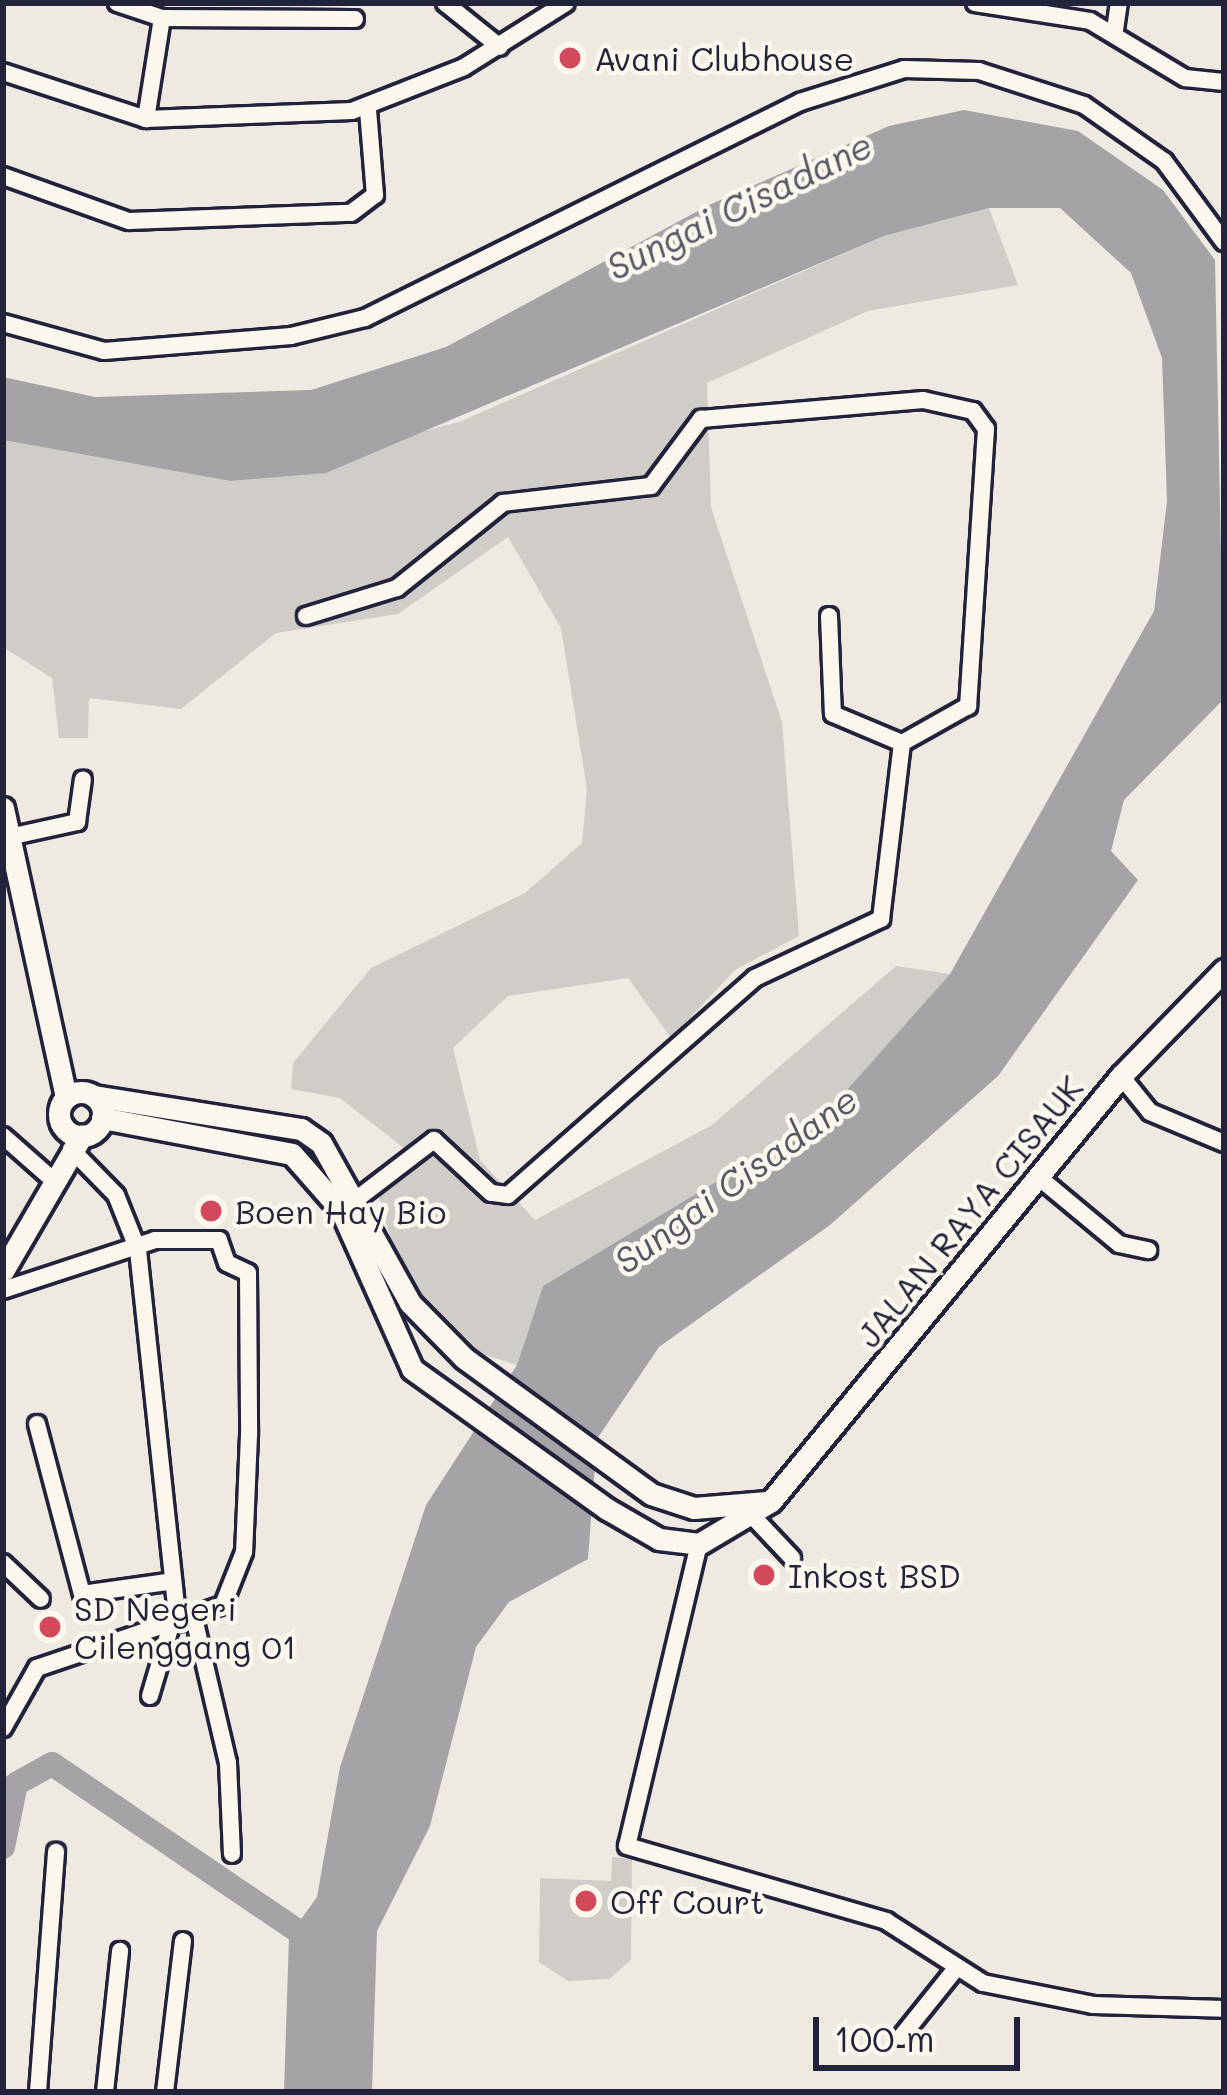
<!DOCTYPE html>
<html>
<head>
<meta charset="utf-8">
<style>
	body { margin:0 }
	#map { position:relative; width:1227px; height:2095px; overflow:hidden; background:#eeeae2; font-family:Mali,sans-serif }
	div>[style] { position:absolute }
	[style*='--x'] { left:calc(var(--x)*1px); top:calc(var(--y)*1px); width:calc(var(--w)*1px); rotate:calc(var(--a)*1deg) }
	.green>* { inset:0; background:#d0cdc9 }
	.water>* { inset:0; background:#a6a3a7 }
	.river>* { height:24px; margin:-12px; padding:0 12px; transform-origin:12px; border-radius:12px; background:#a6a3a7 }
	.roads { filter:drop-shadow(3px 0 #22223b) drop-shadow(-3px 0 #22223b) drop-shadow(0 3px #22223b) drop-shadow(0 -3px #22223b) }
	.minor>* { height:16px; margin:-8px; padding:0 8px; transform-origin:8px; border-radius:8px; background:#fbf7ec }
	.major>* { height:21px; margin:-10.5px; padding:0 10.5px; transform-origin:10.5px; border-radius:10.5px; background:#fbf7ec }
	.major>.ring { margin:-10.5px; padding:0; box-sizing:content-box; background:none; border:21px solid #fbf7ec; border-radius:50% }
	.dots>* { width:33px; height:33px; translate:-50% -50%; box-sizing:border-box; border:6px solid #fbf7ec; border-radius:50% }
	span { translate:-50% -50%; white-space:nowrap; text-align:center; line-height:1.15; -webkit-text-stroke:9px #fbf7ec; paint-order:stroke }
	.poi-label { font-size:33px; color:#22223b }
	.left { translate:0 -50%; text-align:left }
	.street-label { font-size:33px; color:#22223b }
	.water-label { font-size:36px; color:#575666; font-style:italic }
	.frame { position:absolute; inset:0; border:6px solid #22223b; pointer-events:none }
	.scale { position:absolute; left:813px; top:2017px; width:207px; height:54px; box-sizing:border-box; border:6px solid #22223b; border-top:0; padding-left:15px; font-size:36px; line-height:42px; white-space:nowrap; color:#22223b; -webkit-text-stroke:9px #fbf7ec; paint-order:stroke }
</style>
</head>
<body>
<div id="map">
	<div class="green">
		<div style="clip-path:polygon(989px 208px,1018px 285px,868px 311px,707px 383px,711px 507px,782px 722px,799px 936px,735px 970px,671px 1038px,628px 978px,508px 996px,453px 1048px,480px 1160px,535px 1220px,712px 1125px,896px 966px,950px 974px,823px 1118px,543px 1286px,517px 1365px,457px 1346px,402px 1281px,379px 1197px,414px 1156px,340px 1098px,291px 1089px,293px 1063px,371px 968px,525px 893px,582px 843px,587px 789px,561px 628px,508px 537px,398px 614px,276px 633px,181px 709px,89px 698px,88px 738px,59px 738px,52px 678px,3px 647px,3px 440px,230px 481px,459px 422px,884px 236px)"></div>
		<div style="clip-path:polygon(612px 1857px,632px 1859px,631px 1960px,609px 1979px,568px 1981px,539px 1962px,540px 1878px,611px 1881px)"></div>
	</div>
	<div class="water">
		<div style="clip-path:polygon(964px 110px,1078px 131px,1163px 190px,1215px 260px,1224px 699px,1124px 800px,1111px 851px,1138px 880px,998px 1076px,830px 1225px,659px 1347px,597px 1439px,588px 1559px,509px 1602px,476px 1647px,430px 1826px,377px 1931px,372px 2092px,284px 2092px,289px 1936px,317px 1897px,340px 1767px,426px 1505px,517px 1365px,543px 1286px,822px 1118px,950px 974px,1154px 611px,1167px 501px,1162px 358px,1131px 273px,1060px 208px,989px 208px,884px 236px,326px 473px,230px 481px,3px 440px,3px 377px,95px 397px,311px 390px,446px 347px,709px 205px,889px 126px)"></div>
	</div>
	<div class="river">
		<div style="--x:3;--y:1847;--w:64;--a:-78.3"></div>
		<div style="--x:16;--y:1784;--w:41;--a:-29.1"></div>
		<div style="--x:52;--y:1764;--w:324;--a:34.2"></div>
	</div>
	<div class="roads">
		<div class="minor">
			<div style="--x:117;--y:3;--w:47;--a:18.4"></div>
			<div style="--x:162;--y:18;--w:193;--a:0.3"></div>
			<div style="--x:445;--y:3;--w:70;--a:38.7"></div>
			<div style="--x:975;--y:3;--w:116;--a:8.9"></div>
			<div style="--x:1090;--y:21;--w:111;--a:31"></div>
			<div style="--x:1185;--y:78;--w:39;--a:6"></div>
			<div style="--x:1115;--y:30;--w:27;--a:-82"></div>
			<div style="--x:3;--y:72;--w:151;--a:18.2"></div>
			<div style="--x:146;--y:119;--w:206;--a:-2.2"></div>
			<div style="--x:352;--y:111;--w:120;--a:-21.4"></div>
			<div style="--x:464;--y:67;--w:120;--a:-32.1"></div>
			<div style="--x:146;--y:119;--w:102;--a:-81"></div>
			<div style="--x:3;--y:176;--w:134;--a:19.7"></div>
			<div style="--x:129;--y:221;--w:222;--a:-2.1"></div>
			<div style="--x:351;--y:213;--w:30;--a:-37"></div>
			<div style="--x:375;--y:195;--w:86;--a:-94.7"></div>
			<div style="--x:3;--y:323;--w:105;--a:15.5"></div>
			<div style="--x:104;--y:351;--w:188;--a:-4.6"></div>
			<div style="--x:291;--y:336;--w:76;--a:-13.7"></div>
			<div style="--x:365;--y:318;--w:486;--a:-26.4"></div>
			<div style="--x:800;--y:102;--w:109;--a:-17.6"></div>
			<div style="--x:904;--y:69;--w:75;--a:1.5"></div>
			<div style="--x:979;--y:71;--w:110;--a:17.9"></div>
			<div style="--x:1084;--y:105;--w:98;--a:35"></div>
			<div style="--x:1164;--y:161;--w:101;--a:53.5"></div>
			<div style="--x:306;--y:616;--w:95;--a:-17.1"></div>
			<div style="--x:397;--y:588;--w:136;--a:-38.7"></div>
			<div style="--x:503;--y:503;--w:149;--a:-6.6"></div>
			<div style="--x:651;--y:486;--w:84;--a:-53.3"></div>
			<div style="--x:701;--y:419;--w:223;--a:-4.9"></div>
			<div style="--x:923;--y:400;--w:51;--a:12.4"></div>
			<div style="--x:973;--y:411;--w:22;--a:54"></div>
			<div style="--x:986;--y:429;--w:278;--a:93.7"></div>
			<div style="--x:968;--y:706;--w:76;--a:150.7"></div>
			<div style="--x:902;--y:743;--w:177;--a:96.8"></div>
			<div style="--x:881;--y:919;--w:139;--a:154.9"></div>
			<div style="--x:755;--y:978;--w:329;--a:138.7"></div>
			<div style="--x:508;--y:1195;--w:17;--a:-173"></div>
			<div style="--x:491;--y:1193;--w:78;--a:-137.1"></div>
			<div style="--x:434;--y:1140;--w:112;--a:142.6"></div>
			<div style="--x:829;--y:616;--w:98;--a:87.7"></div>
			<div style="--x:833;--y:714;--w:75;--a:22.8"></div>
			<div style="--x:9;--y:837;--w:70;--a:-12.4"></div>
			<div style="--x:77;--y:822;--w:43;--a:-82.1"></div>
			<div style="--x:1121;--y:1076;--w:46;--a:51.1"></div>
			<div style="--x:1150;--y:1112;--w:80;--a:22.7"></div>
			<div style="--x:3;--y:1136;--w:65;--a:41.3"></div>
			<div style="--x:71;--y:1149;--w:64;--a:45.6"></div>
			<div style="--x:116;--y:1195;--w:59;--a:68.2"></div>
			<div style="--x:138;--y:1250;--w:375;--a:83.9"></div>
			<div style="--x:1042;--y:1180;--w:100;--a:39.7"></div>
			<div style="--x:1119;--y:1244;--w:30;--a:12"></div>
			<div style="--x:3;--y:1290;--w:160;--a:-18.2"></div>
			<div style="--x:155;--y:1240;--w:64;--a:0"></div>
			<div style="--x:219;--y:1240;--w:24;--a:71"></div>
			<div style="--x:227;--y:1263;--w:23;--a:25"></div>
			<div style="--x:248;--y:1273;--w:162;--a:89.6"></div>
			<div style="--x:249;--y:1435;--w:117;--a:92.4"></div>
			<div style="--x:244;--y:1552;--w:57;--a:111.6"></div>
			<div style="--x:223;--y:1605;--w:196;--a:161.3"></div>
			<div style="--x:37;--y:1668;--w:69;--a:119.5"></div>
			<div style="--x:37;--y:1424;--w:176;--a:75.2"></div>
			<div style="--x:82;--y:1594;--w:86;--a:-8"></div>
			<div style="--x:744;--y:1507;--w:70;--a:46.7"></div>
			<div style="--x:699;--y:1544;--w:310;--a:103.4"></div>
			<div style="--x:627;--y:1846;--w:270;--a:16.1"></div>
			<div style="--x:886;--y:1921;--w:115;--a:32.6"></div>
			<div style="--x:983;--y:1983;--w:112;--a:11.3"></div>
			<div style="--x:1093;--y:2005;--w:131;--a:1.7"></div>
			<div style="--x:3;--y:1563;--w:52;--a:43.5"></div>
			<div style="--x:194;--y:1618;--w:149;--a:76.8"></div>
			<div style="--x:228;--y:1763;--w:91;--a:87.5"></div>
			<div style="--x:150;--y:1696;--w:74;--a:-73.5"></div>
			<div style="--x:901;--y:2037;--w:83;--a:-51.3"></div>
			<div style="--x:38;--y:2092;--w:241;--a:-85.7"></div>
			<div style="--x:105;--y:2092;--w:142;--a:-83.9"></div>
			<div style="--x:165;--y:2092;--w:152;--a:-83.2"></div>
		</div>
		<div class="major">
			<div style="--x:3;--y:808;--w:296;--a:77.7"></div>
			<div class="ring" style="left:59px;top:1092px;width:23px;height:23px"></div>
			<div style="--x:94;--y:1096;--w:210;--a:9.1"></div>
			<div style="--x:301;--y:1129;--w:24;--a:35"></div>
			<div style="--x:321;--y:1143;--w:183;--a:60.9"></div>
			<div style="--x:410;--y:1303;--w:77;--a:45.5"></div>
			<div style="--x:464;--y:1358;--w:231;--a:36"></div>
			<div style="--x:651;--y:1494;--w:45;--a:18"></div>
			<div style="--x:694;--y:1508;--w:73;--a:-4.7"></div>
			<div style="--x:102;--y:1118;--w:193;--a:10.7"></div>
			<div style="--x:292;--y:1154;--w:74;--a:48.8"></div>
			<div style="--x:341;--y:1210;--w:174;--a:65.9"></div>
			<div style="--x:412;--y:1369;--w:240;--a:35.7"></div>
			<div style="--x:607;--y:1509;--w:60;--a:30"></div>
			<div style="--x:659;--y:1539;--w:40;--a:7.1"></div>
			<div style="--x:699;--y:1544;--w:84;--a:-30.8"></div>
			<div style="--x:771;--y:1501;--w:551;--a:-50.53"></div>
			<div style="--x:1121;--y:1076;--w:148;--a:-45.8"></div>
			<div style="--x:3;--y:1271;--w:157;--a:-59.8"></div>
		</div>
	</div>
	<div class="dots">
		<div style="left:570px;top:58px;background:#d1495b"></div>
		<div style="left:211px;top:1211px;background:#d1495b"></div>
		<div style="left:764px;top:1575px;background:#d1495b"></div>
		<div style="left:50px;top:1627px;background:#d1495b"></div>
		<div style="left:586px;top:1901px;background:#d1495b"></div>
	</div>
	<div class="poi-label">
		<span class="left" style="left:594px;top:58px">Avani Clubhouse</span>
		<span class="left" style="left:235px;top:1211px">Boen Hay Bio</span>
		<span class="left" style="left:788px;top:1575px">Inkost BSD</span>
		<span class="left" style="left:74px;top:1627px">SD Negeri<br>Cilenggang 01</span>
		<span class="left" style="left:610px;top:1901px">Off Court</span>
	</div>
	<div class="street-label">
		<span style="left:969px;top:1211px;rotate:-51deg">JALAN RAYA CISAUK</span>
	</div>
	<div class="water-label">
		<span style="left:739px;top:205px;rotate:-26deg">Sungai Cisadane</span>
		<span style="left:735px;top:1179px;rotate:-36deg">Sungai Cisadane</span>
	</div>
	<div class="frame"></div>
	<div class="scale">100 m</div>
</div>
</body>
</html>
